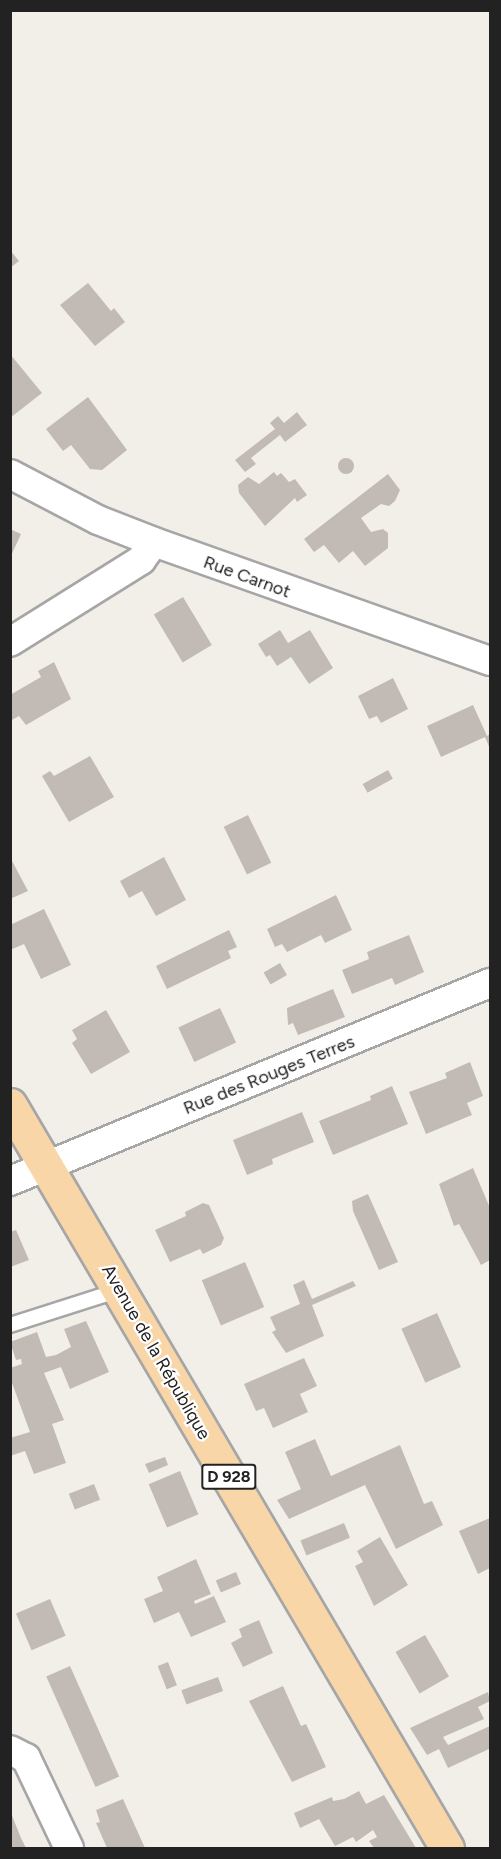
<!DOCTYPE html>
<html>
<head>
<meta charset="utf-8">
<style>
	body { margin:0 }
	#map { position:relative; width:501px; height:1859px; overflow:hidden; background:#f2efe9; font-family:Figtree,sans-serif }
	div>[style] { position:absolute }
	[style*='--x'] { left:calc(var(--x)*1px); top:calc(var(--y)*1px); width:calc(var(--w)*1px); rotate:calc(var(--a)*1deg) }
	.building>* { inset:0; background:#c2bbb5; transform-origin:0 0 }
	.round { border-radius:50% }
	.roads { filter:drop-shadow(2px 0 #a6a6a6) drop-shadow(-2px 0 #a6a6a6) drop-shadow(0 2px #a6a6a6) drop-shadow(0 -2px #a6a6a6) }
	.lane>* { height:14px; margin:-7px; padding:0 7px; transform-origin:7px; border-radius:7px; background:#fff }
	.street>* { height:28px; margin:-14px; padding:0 14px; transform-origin:14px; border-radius:14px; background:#fff }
	.primary>* { height:33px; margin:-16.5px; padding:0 16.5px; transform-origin:16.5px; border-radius:16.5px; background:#f9d6a7 }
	span { translate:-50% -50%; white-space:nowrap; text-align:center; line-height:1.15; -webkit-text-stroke:4.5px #fff; paint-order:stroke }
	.shield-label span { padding:2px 4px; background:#fff; border:2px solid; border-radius:4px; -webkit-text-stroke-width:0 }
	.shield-label { font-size:16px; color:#222; font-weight:700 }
	.street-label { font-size:18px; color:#222 }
	.frame { position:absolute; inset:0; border:12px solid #222; pointer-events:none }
</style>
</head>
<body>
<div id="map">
	<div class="building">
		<div style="clip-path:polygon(10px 250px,19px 261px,10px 268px)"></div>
		<div style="clip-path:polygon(88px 283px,111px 311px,114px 308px,125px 322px,95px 346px,60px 305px)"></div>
		<div style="clip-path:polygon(10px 354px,42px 393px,10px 418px)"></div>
		<div style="clip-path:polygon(88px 397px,127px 450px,102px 470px,90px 469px,71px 445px,63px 451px,46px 429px)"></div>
		<div style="clip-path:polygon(297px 412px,307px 425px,285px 442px,280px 435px,251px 458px,256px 464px,245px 472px,235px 460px,275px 429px,270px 423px,278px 416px,284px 423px)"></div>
		<div class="round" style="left:338px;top:458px;width:16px;height:16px"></div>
		<div style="clip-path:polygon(274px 472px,277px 476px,281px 473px,289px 482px,295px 479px,307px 495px,297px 502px,295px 498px,265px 526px,239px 493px,238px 485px,248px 477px,259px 484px)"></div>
		<div style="clip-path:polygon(388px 474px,400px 490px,395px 501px,389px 506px,381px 504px,361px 518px,371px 532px,383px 529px,388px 533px,388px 548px,365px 566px,353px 551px,339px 563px,324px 545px,314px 552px,304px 539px)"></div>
		<div style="clip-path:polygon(10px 529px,21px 534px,10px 558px)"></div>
		<div style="left:183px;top:597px;width:56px;height:34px;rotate:59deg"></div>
		<div style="clip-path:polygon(280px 630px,288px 643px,310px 630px,333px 668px,309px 684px,291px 657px,277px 666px,270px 655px,266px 657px,258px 644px)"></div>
		<div style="clip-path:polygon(54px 662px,71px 699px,26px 725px,19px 716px,10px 721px,10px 695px,41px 677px,38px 671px)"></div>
		<div style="clip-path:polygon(393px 678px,408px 709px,381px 723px,377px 716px,369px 719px,358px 696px)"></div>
		<div style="clip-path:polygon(473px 705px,487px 736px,490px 734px,490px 749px,485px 737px,441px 757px,427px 726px)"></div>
		<div style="clip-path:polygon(90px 756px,114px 797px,69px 822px,42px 776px,50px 771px,54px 776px)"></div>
		<div style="left:388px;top:770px;width:10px;height:29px;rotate:61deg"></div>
		<div style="left:248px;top:815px;width:53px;height:27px;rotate:64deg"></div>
		<div style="clip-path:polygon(10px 857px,28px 891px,10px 899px)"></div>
		<div style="clip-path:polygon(164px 857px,186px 900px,156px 916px,142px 891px,129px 898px,120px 881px)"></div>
		<div style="clip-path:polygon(336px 895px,352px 930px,325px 943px,321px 935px,287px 952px,282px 944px,275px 947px,267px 929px)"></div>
		<div style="clip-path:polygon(44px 909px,71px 965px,41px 979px,24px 944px,10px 950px,10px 925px)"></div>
		<div style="clip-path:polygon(229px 930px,237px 947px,228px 951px,231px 958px,167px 989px,156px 966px)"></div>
		<div style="clip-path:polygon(409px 935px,424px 972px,395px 985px,392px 978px,352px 994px,342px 970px,369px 959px,367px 952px)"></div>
		<div style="left:280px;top:963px;width:14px;height:19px;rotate:60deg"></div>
		<div style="clip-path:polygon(333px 989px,345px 1017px,298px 1035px,293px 1023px,288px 1025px,287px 1008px)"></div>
		<div style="left:220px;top:1008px;width:38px;height:46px;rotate:65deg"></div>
		<div style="clip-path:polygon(106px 1010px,130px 1052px,91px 1074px,72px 1043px,77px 1039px,72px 1030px)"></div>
		<div style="clip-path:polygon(470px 1062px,483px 1096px,467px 1103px,472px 1115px,426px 1134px,409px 1092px,447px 1078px,445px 1073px)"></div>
		<div style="clip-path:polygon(392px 1086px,408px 1124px,333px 1155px,319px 1121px,371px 1100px,370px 1096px)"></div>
		<div style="clip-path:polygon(302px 1112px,314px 1142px,272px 1159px,273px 1164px,247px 1175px,233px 1140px)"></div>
		<div style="clip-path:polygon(473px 1168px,490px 1208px,490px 1260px,481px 1265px,459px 1224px,454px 1226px,439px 1184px)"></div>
		<div style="clip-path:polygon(368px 1194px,398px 1262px,379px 1270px,353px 1211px,352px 1201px)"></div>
		<div style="clip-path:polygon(203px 1203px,209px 1205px,224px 1238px,221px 1245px,203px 1254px,200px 1249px,170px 1262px,155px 1230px,186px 1216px,185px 1212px)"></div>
		<div style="clip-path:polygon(16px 1230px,29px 1260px,10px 1267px,10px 1232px)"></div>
		<div style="left:245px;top:1262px;width:49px;height:47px;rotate:67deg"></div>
		<div style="clip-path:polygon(304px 1280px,312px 1299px,353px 1281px,356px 1286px,312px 1305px,324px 1336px,286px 1353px,272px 1332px,276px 1330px,270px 1317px,300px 1304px,293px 1285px)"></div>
		<div style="left:437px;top:1313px;width:59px;height:39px;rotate:66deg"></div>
		<div style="clip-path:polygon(86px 1321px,109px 1372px,70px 1389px,61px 1367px,44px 1373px,64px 1420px,52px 1424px,66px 1463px,34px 1474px,25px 1451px,10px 1456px,10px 1438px,30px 1432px,12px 1383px,10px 1368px,22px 1364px,21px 1359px,16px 1360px,10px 1342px,37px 1332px,46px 1357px,56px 1355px,71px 1347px,64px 1329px)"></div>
		<div style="clip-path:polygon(304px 1358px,317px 1386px,300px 1394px,308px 1412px,273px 1428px,264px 1408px,256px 1411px,244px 1384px)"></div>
		<div style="clip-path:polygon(315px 1439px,331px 1476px,400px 1445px,424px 1504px,432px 1501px,443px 1525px,396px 1549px,365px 1485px,289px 1519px,277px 1500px,301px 1489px,285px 1452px)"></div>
		<div style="clip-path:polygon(165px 1457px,168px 1465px,149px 1473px,145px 1464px)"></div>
		<div style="left:180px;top:1471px;width:47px;height:34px;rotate:67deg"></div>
		<div style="left:94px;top:1484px;width:17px;height:27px;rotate:69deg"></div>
		<div style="clip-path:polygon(490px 1518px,490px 1568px,478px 1574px,459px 1531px)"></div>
		<div style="left:344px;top:1523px;width:16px;height:47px;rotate:68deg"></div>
		<div style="clip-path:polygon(380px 1537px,408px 1585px,374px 1606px,355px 1566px,363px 1562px,357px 1551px)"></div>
		<div style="clip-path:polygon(196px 1559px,211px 1594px,194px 1601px,195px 1604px,214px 1596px,226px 1622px,191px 1637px,179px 1612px,154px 1623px,144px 1599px,163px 1591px,157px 1577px)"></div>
		<div style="left:236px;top:1572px;width:13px;height:22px;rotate:67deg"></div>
		<div style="left:50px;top:1599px;width:40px;height:37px;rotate:67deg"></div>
		<div style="clip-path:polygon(259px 1620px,273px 1653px,243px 1667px,231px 1643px,242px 1637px,239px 1629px)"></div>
		<div style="left:425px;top:1635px;width:48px;height:34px;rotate:60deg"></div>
		<div style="left:168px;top:1662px;width:25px;height:11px;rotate:69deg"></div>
		<div style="left:70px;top:1666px;width:121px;height:26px;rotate:66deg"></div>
		<div style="left:218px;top:1677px;width:15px;height:39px;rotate:70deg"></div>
		<div style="clip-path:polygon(283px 1686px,301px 1726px,306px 1724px,326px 1767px,292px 1782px,249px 1701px)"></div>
		<div style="clip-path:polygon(488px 1692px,490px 1701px,478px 1707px,484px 1719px,443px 1737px,448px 1745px,490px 1726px,489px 1749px,448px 1768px,439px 1749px,427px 1755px,410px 1728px)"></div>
		<div style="clip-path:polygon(359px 1791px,366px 1804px,384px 1795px,416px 1848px,374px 1848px,369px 1841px,377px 1837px,373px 1830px,356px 1842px,353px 1837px,335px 1846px,319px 1819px,300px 1828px,294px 1813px,332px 1797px,333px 1801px,344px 1799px)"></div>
		<div style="clip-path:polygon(123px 1799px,135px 1826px,145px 1848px,107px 1848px,96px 1823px,100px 1822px,96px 1810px)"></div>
		<div style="clip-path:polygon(11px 1813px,21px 1838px,26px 1848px,10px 1848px)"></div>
	</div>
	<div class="roads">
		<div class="lane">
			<div style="--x:10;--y:1325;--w:115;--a:-17.7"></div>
		</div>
		<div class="street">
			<div style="--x:10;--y:474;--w:99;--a:27.6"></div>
			<div style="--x:98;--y:520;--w:60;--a:21.4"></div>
			<div style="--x:154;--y:542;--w:356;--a:19.5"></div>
			<div style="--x:10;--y:642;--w:155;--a:-32"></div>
			<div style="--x:141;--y:560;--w:22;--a:-54"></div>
			<div style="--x:10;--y:1181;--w:519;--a:-22.42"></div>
			<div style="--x:10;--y:1750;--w:18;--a:27"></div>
			<div style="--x:26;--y:1758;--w:100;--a:64.5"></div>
		</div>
		<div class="primary">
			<div style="--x:10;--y:1105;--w:862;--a:59.54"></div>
		</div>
	</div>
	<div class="shield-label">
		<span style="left:229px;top:1477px">D 928</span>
	</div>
	<div class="street-label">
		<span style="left:247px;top:577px;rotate:20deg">Rue Carnot</span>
		<span style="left:269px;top:1075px;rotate:-22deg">Rue des Rouges Terres</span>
		<span style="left:156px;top:1352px;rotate:60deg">Avenue de la République</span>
	</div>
	<div class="frame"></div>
</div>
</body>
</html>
